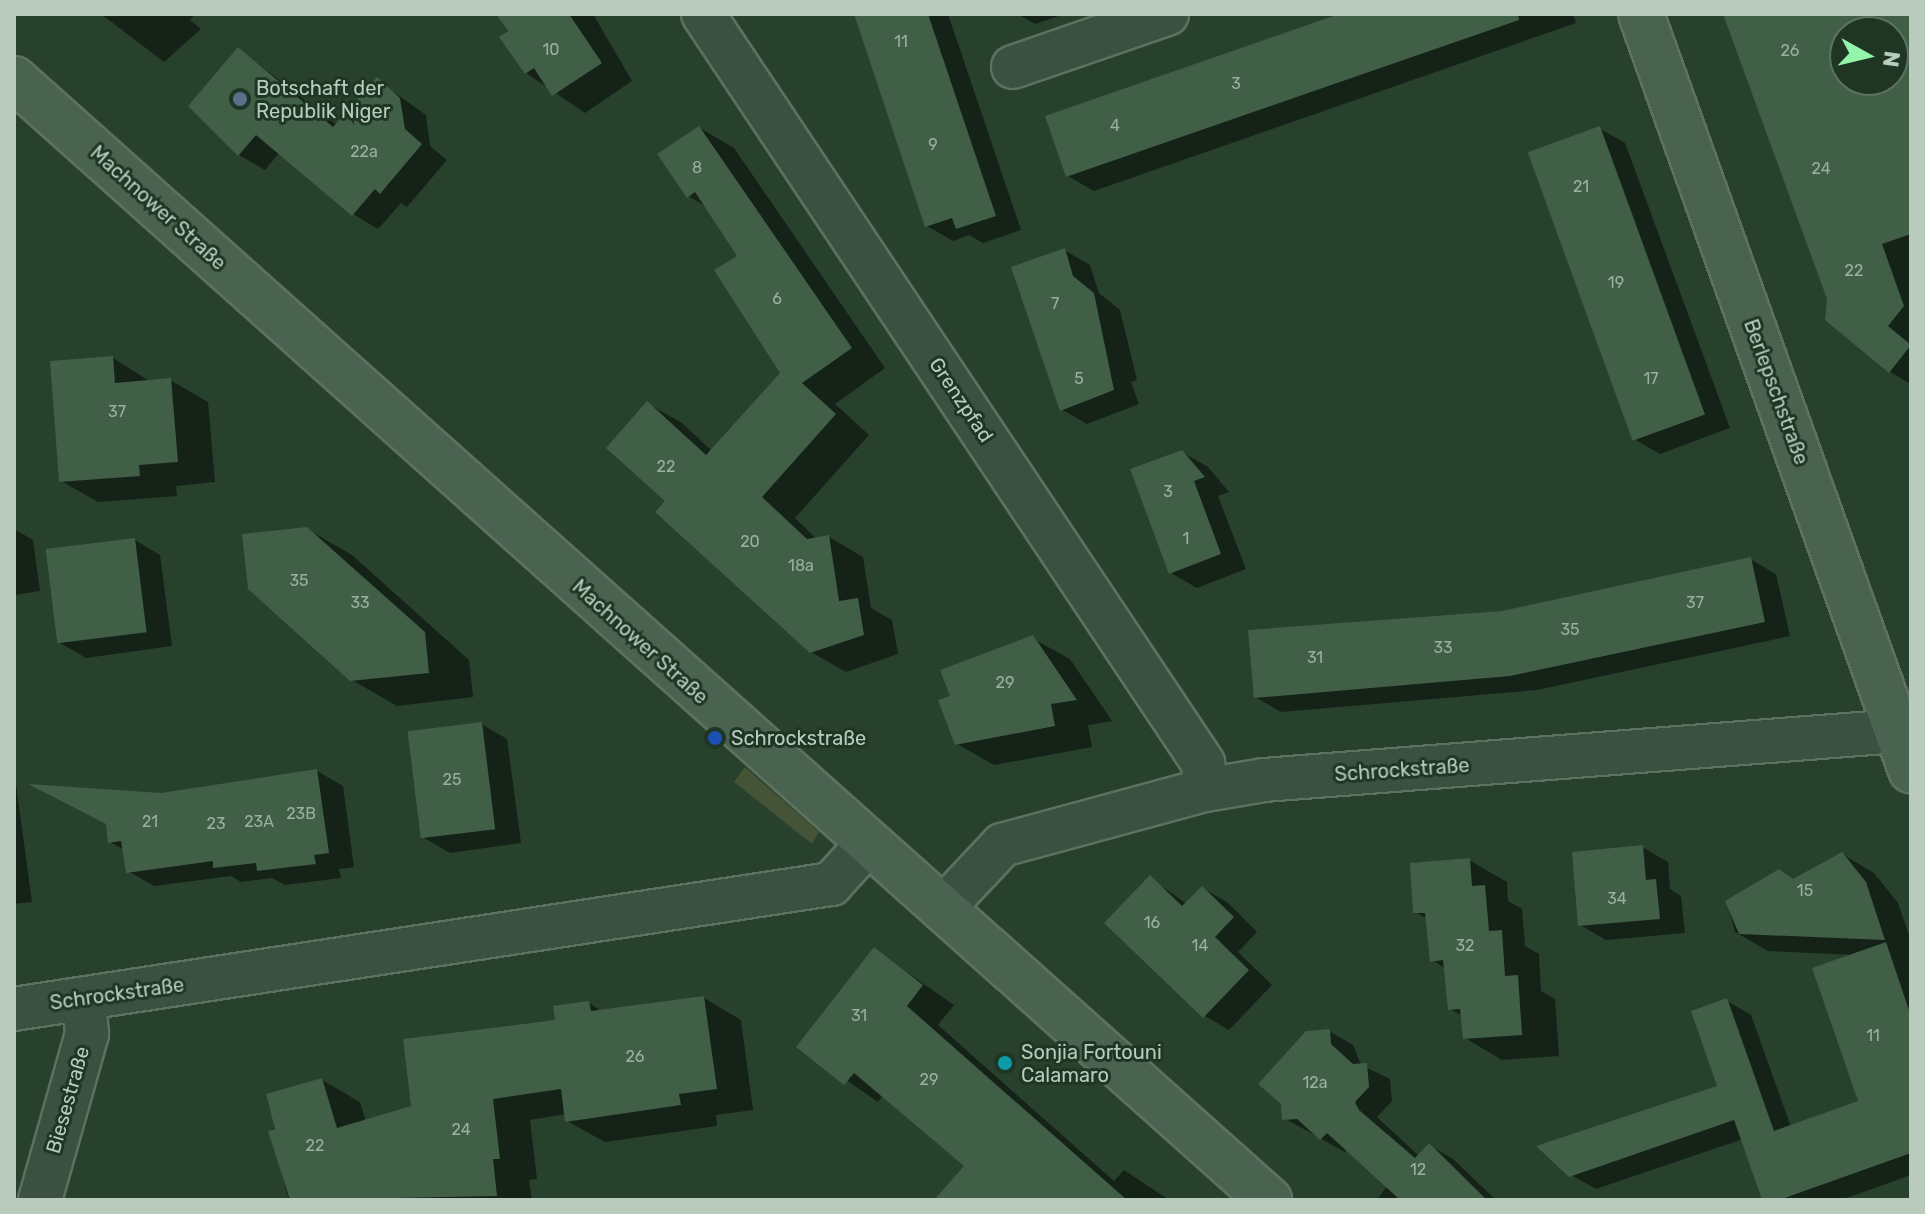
<!DOCTYPE html>
<html>
<head>
<meta charset="utf-8">
<style>
	body { margin:0 }
	#map { position:relative; width:1925px; height:1214px; overflow:hidden; background:#27412c; font-family:Rubik,sans-serif }
	div>[style] { position:absolute }
	[style*='--x'] { left:calc(var(--x)*1px); top:calc(var(--y)*1px); width:calc(var(--w)*1px); rotate:calc(var(--a)*1deg) }
	.green>* { inset:0; background:#455337 }
	.shadow>* { inset:0; background:#0007 }
	.building>* { inset:0; background:#415e47; transform-origin:0 0 }
	.roads { filter:drop-shadow(2px 0 #5c7160) drop-shadow(-2px 0 #5c7160) drop-shadow(0 2px #5c7160) drop-shadow(0 -2px #5c7160) }
	.street>* { height:42px; margin:-21px; padding:0 21px; transform-origin:21px; border-radius:21px; background:#3b5040 }
	.secondary>* { height:44px; margin:-22px; padding:0 22px; transform-origin:22px; border-radius:22px; background:#496350 }
	.dots>* { width:22px; height:22px; translate:-50% -50%; box-sizing:border-box; border:4px solid #203624; border-radius:50% }
	span { translate:-50% -50%; white-space:nowrap; text-align:center; line-height:1.15; -webkit-text-stroke:6px #203624; paint-order:stroke }
	.number-label { font-size:16px; color:#9ab09f }
	.number-label span { -webkit-text-stroke-width:0 }
	.poi-label { font-size:20px; color:#b8cbbc }
	.left { translate:0 -50%; text-align:left }
	.street-label { font-size:20px; color:#b8cbbc }
	.frame { position:absolute; inset:0; border:16px solid #b8cbbc; pointer-events:none }
	.north { position:absolute; left:1829px; top:16px; width:80px; height:80px; box-sizing:border-box; background:#203624; border:2px solid #5d7261; border-radius:50%; rotate:98deg; font-size:22px; font-weight:700; line-height:32px; text-align:center; color:#b8cbbc }
	.north::after { content:''; display:block; margin:auto; width:28px; height:36px; background:#92f5ab; clip-path:polygon(50% 0,100% 100%,50% 72%,0 100%) }
</style>
</head>
<body>
<div id="map">
	<div class="green">
		<div style="clip-path:polygon(745px 767px,819px 832px,812px 844px,734px 782px)"></div>
	</div>
	<div class="shadow">
		<div style="clip-path:polygon(101px 14px,195px 14px,190px 20px,201px 29px,164px 62px)"></div>
		<div style="clip-path:polygon(499px 14px,593px 14px,632px 81px,585px 113px,526px 73px)"></div>
		<div style="clip-path:polygon(856px 14px,948px 14px,1021px 230px,983px 243px,969px 235px,953px 241px,927px 226px)"></div>
		<div style="clip-path:polygon(1017px 14px,1065px 14px,1035px 24px)"></div>
		<div style="clip-path:polygon(1346px 14px,1573px 14px,1576px 23px,1094px 191px,1068px 176px)"></div>
		<div style="clip-path:polygon(evenodd,1726px 14px,1911px 14px,1911px 384px,1890px 372px,1829px 299px,1726px 14px,1845px 32px,1893px 32px,1893px 80px,1845px 80px,1845px 32px)"></div>
		<div style="clip-path:polygon(239px 49px,337px 125px,377px 80px,426px 115px,430px 146px,447px 160px,407px 207px,401px 203px,378px 229px,353px 214px,280px 152px,265px 170px,239px 155px,191px 106px)"></div>
		<div style="clip-path:polygon(700px 128px,734px 148px,885px 368px,835px 404px,869px 435px,795px 518px,817px 539px,829px 537px,863px 557px,871px 608px,892px 620px,898px 654px,846px 672px,811px 652px,667px 501px,648px 404px,682px 423px,712px 451px,783px 373px,740px 256px,707px 207px,688px 196px)"></div>
		<div style="clip-path:polygon(1599px 128px,1625px 143px,1730px 428px,1660px 454px,1634px 439px)"></div>
		<div style="clip-path:polygon(1064px 250px,1090px 265px,1099px 293px,1120px 310px,1137px 380px,1131px 382px,1139px 404px,1087px 424px,1061px 409px)"></div>
		<div style="clip-path:polygon(113px 358px,151px 382px,170px 380px,208px 402px,215px 482px,176px 486px,177px 496px,98px 502px,61px 481px)"></div>
		<div style="clip-path:polygon(1182px 452px,1208px 467px,1229px 492px,1218px 496px,1246px 569px,1197px 588px,1171px 573px)"></div>
		<div style="clip-path:polygon(14px 529px,33px 540px,40px 591px,14px 595px)"></div>
		<div style="clip-path:polygon(307px 529px,352px 555px,469px 660px,473px 697px,397px 706px,352px 680px)"></div>
		<div style="clip-path:polygon(135px 540px,160px 555px,172px 646px,86px 658px,60px 643px)"></div>
		<div style="clip-path:polygon(1750px 559px,1776px 574px,1790px 636px,1537px 690px,1281px 712px,1255px 697px,1502px 613px)"></div>
		<div style="clip-path:polygon(1032px 638px,1070px 659px,1112px 721px,1088px 725px,1092px 747px,994px 765px,957px 744px,953px 697px)"></div>
		<div style="clip-path:polygon(481px 724px,507px 739px,521px 843px,450px 853px,424px 838px)"></div>
		<div style="clip-path:polygon(14px 770px,32px 902px,14px 904px)"></div>
		<div style="clip-path:polygon(317px 771px,343px 786px,354px 867px,339px 869px,341px 878px,285px 885px,272px 878px,241px 882px,231px 876px,154px 886px,128px 871px,125px 850px,110px 842px,161px 795px)"></div>
		<div style="clip-path:polygon(1642px 847px,1668px 862px,1670px 889px,1681px 896px,1685px 933px,1606px 940px,1580px 925px)"></div>
		<div style="clip-path:polygon(1842px 854px,1874px 873px,1898px 903px,1911px 941px,1911px 1175px,1841px 1200px,1764px 1200px,1743px 1139px,1596px 1189px,1571px 1175px,1719px 1087px,1727px 1001px,1751px 1015px,1791px 1127px,1860px 1103px,1856px 955px,1768px 951px,1735px 932px,1727px 902px,1795px 880px)"></div>
		<div style="clip-path:polygon(1469px 860px,1507px 882px,1508px 901px,1522px 909px,1525px 946px,1539px 954px,1541px 991px,1555px 999px,1559px 1056px,1502px 1060px,1465px 1038px,1463px 1016px,1450px 1009px,1446px 969px,1432px 960px,1428px 919px,1415px 912px)"></div>
		<div style="clip-path:polygon(1150px 878px,1187px 904px,1202px 888px,1227px 902px,1257px 932px,1238px 952px,1272px 985px,1229px 1030px,1205px 1016px)"></div>
		<div style="clip-path:polygon(875px 950px,954px 1005px,938px 1025px,1114px 1181px,1124px 1170px,1169px 1200px,950px 1200px,967px 1166px,883px 1095px,878px 1102px,799px 1047px)"></div>
		<div style="clip-path:polygon(704px 998px,741px 1020px,753px 1110px,716px 1115px,717px 1126px,605px 1142px,567px 1121px,566px 1114px,530px 1120px,537px 1179px,529px 1180px,532px 1200px,289px 1200px,270px 1132px,322px 1080px,360px 1102px,366px 1122px,413px 1108px,589px 1003px,603px 1012px)"></div>
		<div style="clip-path:polygon(1329px 1031px,1353px 1045px,1361px 1065px,1390px 1079px,1392px 1101px,1377px 1117px,1419px 1156px,1429px 1145px,1453px 1159px,1496px 1200px,1377px 1200px,1387px 1186px,1348px 1149px,1345px 1152px,1284px 1118px)"></div>
	</div>
	<div class="building">
		<div style="clip-path:polygon(496px 14px,569px 14px,602px 63px,552px 96px,534px 68px,525px 74px,499px 37px,508px 31px)"></div>
		<div style="clip-path:polygon(854px 14px,928px 14px,996px 216px,956px 229px,952px 218px,925px 227px)"></div>
		<div style="clip-path:polygon(1339px 14px,1518px 14px,1519px 20px,1066px 177px,1045px 116px)"></div>
		<div style="clip-path:polygon(evenodd,1723px 14px,1911px 14px,1911px 234px,1882px 244px,1904px 306px,1888px 326px,1911px 345px,1889px 373px,1825px 320px,1827px 299px,1723px 14px,1845px 32px,1893px 32px,1893px 80px,1845px 80px,1845px 32px)"></div>
		<div style="clip-path:polygon(238px 47px,333px 127px,377px 77px,400px 98px,405px 129px,422px 144px,380px 194px,375px 189px,352px 216px,256px 135px,238px 156px,188px 106px)"></div>
		<div style="clip-path:polygon(699px 126px,852px 348px,802px 383px,836px 414px,762px 497px,807px 539px,829px 535px,839px 601px,858px 598px,864px 635px,810px 653px,655px 512px,665px 501px,606px 448px,647px 401px,706px 455px,780px 373px,714px 270px,737px 256px,695px 192px,687px 198px,657px 154px)"></div>
		<div style="left:1600px;top:126px;width:307px;height:77px;rotate:70deg"></div>
		<div style="clip-path:polygon(1065px 248px,1073px 276px,1094px 293px,1114px 390px,1060px 411px,1011px 267px)"></div>
		<div style="clip-path:polygon(113px 356px,115px 383px,171px 378px,178px 462px,139px 465px,140px 476px,59px 482px,50px 361px)"></div>
		<div style="clip-path:polygon(1182px 450px,1205px 477px,1194px 481px,1221px 554px,1169px 574px,1130px 469px)"></div>
		<div style="clip-path:polygon(307px 527px,425px 632px,429px 673px,350px 681px,248px 589px,242px 534px)"></div>
		<div style="left:135px;top:538px;width:95px;height:90px;rotate:83deg"></div>
		<div style="clip-path:polygon(1751px 557px,1765px 622px,1510px 676px,1254px 698px,1248px 630px,1502px 611px)"></div>
		<div style="clip-path:polygon(1033px 635px,1077px 700px,1051px 704px,1055px 726px,955px 745px,938px 700px,950px 696px,940px 670px)"></div>
		<div style="left:482px;top:722px;width:108px;height:75px;rotate:83deg"></div>
		<div style="clip-path:polygon(317px 769px,329px 853px,314px 855px,316px 864px,257px 871px,256px 863px,213px 868px,213px 861px,126px 873px,121px 841px,108px 843px,106px 824px,28px 784px,161px 793px)"></div>
		<div style="clip-path:polygon(1643px 845px,1646px 880px,1656px 879px,1660px 919px,1578px 926px,1572px 852px)"></div>
		<div style="clip-path:polygon(1842px 852px,1866px 882px,1885px 940px,1739px 934px,1725px 901px,1779px 869px,1793px 879px)"></div>
		<div style="clip-path:polygon(1470px 858px,1472px 886px,1485px 885px,1489px 931px,1502px 930px,1505px 976px,1518px 975px,1522px 1035px,1463px 1039px,1460px 1009px,1448px 1010px,1443px 960px,1430px 962px,1425px 913px,1413px 913px,1410px 863px)"></div>
		<div style="clip-path:polygon(1150px 875px,1182px 906px,1202px 886px,1234px 917px,1215px 937px,1249px 970px,1203px 1018px,1104px 923px)"></div>
		<div style="clip-path:polygon(1886px 942px,1911px 1016px,1911px 1153px,1779px 1200px,1762px 1200px,1734px 1120px,1569px 1177px,1536px 1146px,1717px 1086px,1691px 1011px,1727px 998px,1774px 1131px,1858px 1101px,1812px 968px)"></div>
		<div style="clip-path:polygon(874px 947px,923px 985px,907px 1006px,1127px 1200px,934px 1200px,964px 1166px,854px 1073px,844px 1085px,796px 1047px)"></div>
		<div style="clip-path:polygon(704px 996px,717px 1089px,679px 1094px,681px 1105px,565px 1122px,561px 1089px,493px 1099px,500px 1159px,493px 1159px,497px 1196px,290px 1200px,268px 1131px,275px 1129px,266px 1094px,322px 1078px,337px 1128px,411px 1106px,403px 1039px,555px 1020px,553px 1006px,589px 1001px,591px 1011px)"></div>
		<div style="clip-path:polygon(1330px 1029px,1331px 1044px,1353px 1064px,1367px 1063px,1369px 1087px,1355px 1102px,1359px 1110px,1415px 1158px,1429px 1143px,1487px 1200px,1400px 1200px,1327px 1133px,1320px 1140px,1297px 1119px,1282px 1120px,1281px 1104px,1258px 1084px,1306px 1031px)"></div>
	</div>
	<div class="roads">
		<div class="street">
			<div style="--x:703;--y:14;--w:901;--a:56.27"></div>
			<div style="--x:1203;--y:763;--w:27;--a:86"></div>
			<div style="--x:1013;--y:67;--w:163;--a:-19"></div>
			<div style="--x:942;--y:909;--w:88;--a:-46.8"></div>
			<div style="--x:1002;--y:845;--w:210;--a:-15.2"></div>
			<div style="--x:1205;--y:790;--w:60;--a:-9.6"></div>
			<div style="--x:1264;--y:780;--w:636;--a:-4.42"></div>
			<div style="--x:14;--y:1009;--w:827;--a:-8.7"></div>
			<div style="--x:831;--y:884;--w:53;--a:-47.3"></div>
			<div style="--x:40;--y:1200;--w:173;--a:-74.2"></div>
			<div style="--x:87;--y:1034;--w:35;--a:-95"></div>
		</div>
		<div class="secondary">
			<div style="--x:1641;--y:14;--w:803;--a:70.35"></div>
			<div style="--x:14;--y:79;--w:1683;--a:41.77"></div>
		</div>
	</div>
	<div class="dots">
		<div style="left:240px;top:99px;background:#5c6f8a"></div>
		<div style="left:715px;top:738px;background:#1a4fb4"></div>
		<div style="left:1005px;top:1063px;background:#0f9aa8"></div>
	</div>
	<div class="number-label">
		<span style="left:901px;top:42px">11</span>
		<span style="left:551px;top:50px">10</span>
		<span style="left:1790px;top:51px">26</span>
		<span style="left:1236px;top:84px">3</span>
		<span style="left:1115px;top:126px">4</span>
		<span style="left:933px;top:145px">9</span>
		<span style="left:364px;top:152px">22a</span>
		<span style="left:697px;top:168px">8</span>
		<span style="left:1821px;top:169px">24</span>
		<span style="left:1581px;top:187px">21</span>
		<span style="left:1854px;top:271px">22</span>
		<span style="left:1616px;top:283px">19</span>
		<span style="left:777px;top:299px">6</span>
		<span style="left:1055px;top:304px">7</span>
		<span style="left:1079px;top:379px">5</span>
		<span style="left:1651px;top:379px">17</span>
		<span style="left:117px;top:412px">37</span>
		<span style="left:666px;top:467px">22</span>
		<span style="left:1168px;top:492px">3</span>
		<span style="left:1186px;top:539px">1</span>
		<span style="left:750px;top:542px">20</span>
		<span style="left:801px;top:566px">18a</span>
		<span style="left:299px;top:581px">35</span>
		<span style="left:360px;top:603px">33</span>
		<span style="left:1695px;top:603px">37</span>
		<span style="left:1570px;top:630px">35</span>
		<span style="left:1443px;top:648px">33</span>
		<span style="left:1315px;top:658px">31</span>
		<span style="left:1005px;top:683px">29</span>
		<span style="left:452px;top:780px">25</span>
		<span style="left:301px;top:814px">23B</span>
		<span style="left:150px;top:822px">21</span>
		<span style="left:259px;top:822px">23A</span>
		<span style="left:216px;top:824px">23</span>
		<span style="left:1805px;top:891px">15</span>
		<span style="left:1617px;top:899px">34</span>
		<span style="left:1152px;top:923px">16</span>
		<span style="left:1200px;top:946px">14</span>
		<span style="left:1465px;top:946px">32</span>
		<span style="left:859px;top:1016px">31</span>
		<span style="left:1873px;top:1036px">11</span>
		<span style="left:635px;top:1057px">26</span>
		<span style="left:929px;top:1080px">29</span>
		<span style="left:1315px;top:1083px">12a</span>
		<span style="left:461px;top:1130px">24</span>
		<span style="left:315px;top:1146px">22</span>
		<span style="left:1418px;top:1170px">12</span>
	</div>
	<div class="poi-label">
		<span class="left" style="left:256px;top:100px">Botschaft der<br>Republik Niger</span>
		<span class="left" style="left:731px;top:738px">Schrockstraße</span>
		<span class="left" style="left:1021px;top:1064px">Sonjia Fortouni<br>Calamaro</span>
	</div>
	<div class="street-label">
		<span style="left:158px;top:208px;rotate:42deg">Machnower Straße</span>
		<span style="left:1776px;top:392px;rotate:70deg">Berlepschstraße</span>
		<span style="left:961px;top:400px;rotate:56deg">Grenzpfad</span>
		<span style="left:640px;top:642px;rotate:42deg">Machnower Straße</span>
		<span style="left:1402px;top:770px;rotate:-4deg">Schrockstraße</span>
		<span style="left:117px;top:994px;rotate:-8deg">Schrockstraße</span>
		<span style="left:68px;top:1100px;rotate:-74deg">Biesestraße</span>
	</div>
	<div class="frame"></div>
	<div class="north">N</div>
</div>
</body>
</html>
